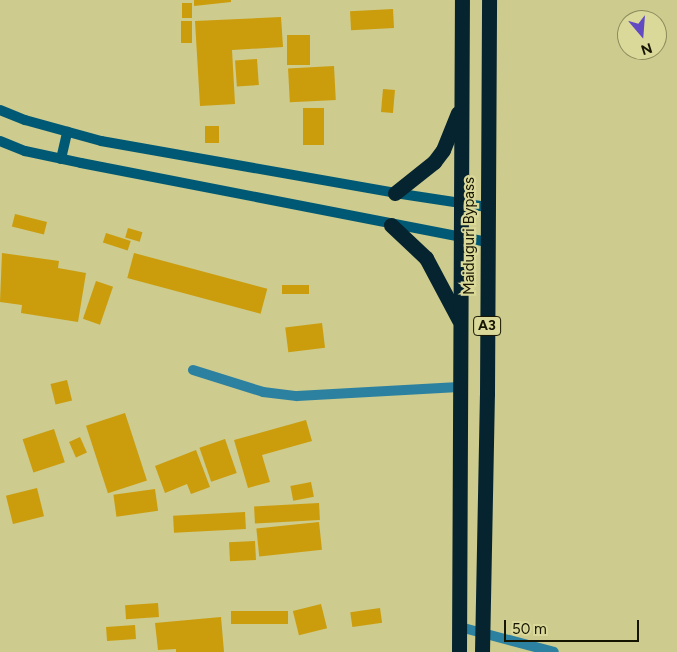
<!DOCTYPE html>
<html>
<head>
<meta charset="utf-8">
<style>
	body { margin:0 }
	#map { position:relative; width:677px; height:652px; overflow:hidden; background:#cdcb8d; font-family:Figtree,sans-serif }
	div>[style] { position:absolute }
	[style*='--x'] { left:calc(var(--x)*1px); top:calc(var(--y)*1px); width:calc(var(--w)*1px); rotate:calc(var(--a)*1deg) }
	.building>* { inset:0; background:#cb9c0c; transform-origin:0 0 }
	.street>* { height:10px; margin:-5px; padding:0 5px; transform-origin:5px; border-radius:5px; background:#2d81a0 }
	.secondary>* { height:10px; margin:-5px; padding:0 5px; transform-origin:5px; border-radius:5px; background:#005974 }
	.highway>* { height:15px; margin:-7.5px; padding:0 7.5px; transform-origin:7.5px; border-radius:7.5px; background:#06242f }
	span { translate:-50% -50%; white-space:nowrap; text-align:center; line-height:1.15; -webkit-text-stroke:4.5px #dad99a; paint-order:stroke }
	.shield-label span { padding:1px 4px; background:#dad99a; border:1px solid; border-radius:4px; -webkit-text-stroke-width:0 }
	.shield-label { font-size:14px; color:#151400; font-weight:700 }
	.street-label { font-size:15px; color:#151400 }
	.north { position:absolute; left:617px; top:10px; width:50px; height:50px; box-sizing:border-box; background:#dad99a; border:1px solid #8b8a5c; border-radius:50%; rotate:162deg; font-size:14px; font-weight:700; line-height:20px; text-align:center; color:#151400 }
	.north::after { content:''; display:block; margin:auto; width:18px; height:22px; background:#614ac2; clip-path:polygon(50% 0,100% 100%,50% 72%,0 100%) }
	.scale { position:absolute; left:504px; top:620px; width:135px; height:22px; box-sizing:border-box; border:2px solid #151400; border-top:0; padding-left:6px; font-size:15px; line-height:18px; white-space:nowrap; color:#151400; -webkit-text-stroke:4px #dad99a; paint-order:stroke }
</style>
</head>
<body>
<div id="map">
	<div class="building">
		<div style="clip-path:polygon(194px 0,231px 0,231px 2px,194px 6px)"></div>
		<div style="left:182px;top:3px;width:10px;height:15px"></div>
		<div style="left:393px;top:9px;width:19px;height:43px;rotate:87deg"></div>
		<div style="clip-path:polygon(281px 17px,283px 47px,232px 50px,235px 104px,200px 106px,195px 21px)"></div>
		<div style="left:181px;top:21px;width:11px;height:22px"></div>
		<div style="left:287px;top:35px;width:23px;height:30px"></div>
		<div style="left:257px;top:59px;width:26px;height:22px;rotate:86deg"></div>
		<div style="left:334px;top:66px;width:34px;height:46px;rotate:87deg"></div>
		<div style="left:383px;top:89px;width:12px;height:23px;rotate:5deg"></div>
		<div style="left:303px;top:108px;width:21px;height:37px"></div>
		<div style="left:205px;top:126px;width:14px;height:17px"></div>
		<div style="left:15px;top:214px;width:33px;height:13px;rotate:14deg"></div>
		<div style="left:128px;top:228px;width:15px;height:10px;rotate:16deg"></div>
		<div style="left:106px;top:233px;width:26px;height:10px;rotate:18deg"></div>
		<div style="clip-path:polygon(2px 253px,59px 261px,58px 268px,86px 273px,78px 322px,21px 313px,22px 305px,0 302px)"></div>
		<div style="left:134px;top:253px;width:138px;height:26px;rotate:15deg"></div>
		<div style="left:96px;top:281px;width:18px;height:40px;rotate:19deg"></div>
		<div style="left:282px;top:285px;width:27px;height:9px"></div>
		<div style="left:322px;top:323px;width:25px;height:37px;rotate:83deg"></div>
		<div style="left:67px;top:380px;width:21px;height:17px;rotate:76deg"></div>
		<div style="left:125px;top:413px;width:71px;height:41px;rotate:72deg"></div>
		<div style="clip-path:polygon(306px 420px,312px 441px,262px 455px,270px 482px,248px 488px,234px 440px)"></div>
		<div style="left:54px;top:429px;width:35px;height:33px;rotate:72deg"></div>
		<div style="left:80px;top:437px;width:17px;height:12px;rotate:66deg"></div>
		<div style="left:225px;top:439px;width:36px;height:27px;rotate:71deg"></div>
		<div style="clip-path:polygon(196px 450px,210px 487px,191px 494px,187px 484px,165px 493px,155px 466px)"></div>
		<div style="left:311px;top:482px;width:15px;height:21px;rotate:79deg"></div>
		<div style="left:37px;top:488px;width:29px;height:32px;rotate:76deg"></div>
		<div style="left:155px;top:489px;width:22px;height:42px;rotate:82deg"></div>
		<div style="left:319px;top:503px;width:17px;height:65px;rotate:87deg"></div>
		<div style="left:245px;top:512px;width:17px;height:72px;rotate:87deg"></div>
		<div style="left:319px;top:522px;width:28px;height:63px;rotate:84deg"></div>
		<div style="left:255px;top:541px;width:19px;height:26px;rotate:87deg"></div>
		<div style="left:158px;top:603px;width:14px;height:33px;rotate:86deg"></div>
		<div style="left:321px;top:604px;width:25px;height:29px;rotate:76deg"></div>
		<div style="left:380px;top:608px;width:15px;height:30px;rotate:82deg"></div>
		<div style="left:288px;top:611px;width:13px;height:57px;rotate:90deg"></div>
		<div style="clip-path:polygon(221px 617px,224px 652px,176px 652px,176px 649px,158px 650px,155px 623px)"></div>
		<div style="left:135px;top:625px;width:14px;height:29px;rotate:86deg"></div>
	</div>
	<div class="street">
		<div style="--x:193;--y:370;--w:73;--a:17.4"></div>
		<div style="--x:263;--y:392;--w:34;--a:7"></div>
		<div style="--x:297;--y:396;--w:162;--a:-3.2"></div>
		<div style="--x:460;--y:627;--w:97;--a:14.9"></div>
	</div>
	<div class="secondary">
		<div style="--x:0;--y:110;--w:27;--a:22"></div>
		<div style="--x:25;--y:120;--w:79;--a:15.4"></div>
		<div style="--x:101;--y:141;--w:299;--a:10"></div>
		<div style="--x:395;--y:193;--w:93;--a:8.7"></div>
		<div style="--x:0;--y:141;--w:27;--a:22"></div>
		<div style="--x:25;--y:151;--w:57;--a:12.1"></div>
		<div style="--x:81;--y:163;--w:414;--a:11"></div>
		<div style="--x:61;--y:159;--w:28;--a:-77"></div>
	</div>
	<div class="highway">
		<div style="--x:395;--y:193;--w:50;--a:-38.5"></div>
		<div style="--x:434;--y:162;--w:15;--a:-53"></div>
		<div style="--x:443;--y:150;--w:40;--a:-68"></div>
		<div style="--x:391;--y:225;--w:48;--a:43.3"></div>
		<div style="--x:426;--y:258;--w:70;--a:62"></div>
		<div style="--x:459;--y:652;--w:652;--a:-89.74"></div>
		<div style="--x:482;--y:652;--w:258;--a:-88.9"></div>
		<div style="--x:487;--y:394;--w:394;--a:-89.7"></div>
	</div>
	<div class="shield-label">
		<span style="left:487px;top:326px">A3</span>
	</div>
	<div class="street-label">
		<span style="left:470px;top:236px;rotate:-90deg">Maiduguri Bypass</span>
	</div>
	<div class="north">N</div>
	<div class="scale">50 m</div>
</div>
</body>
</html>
